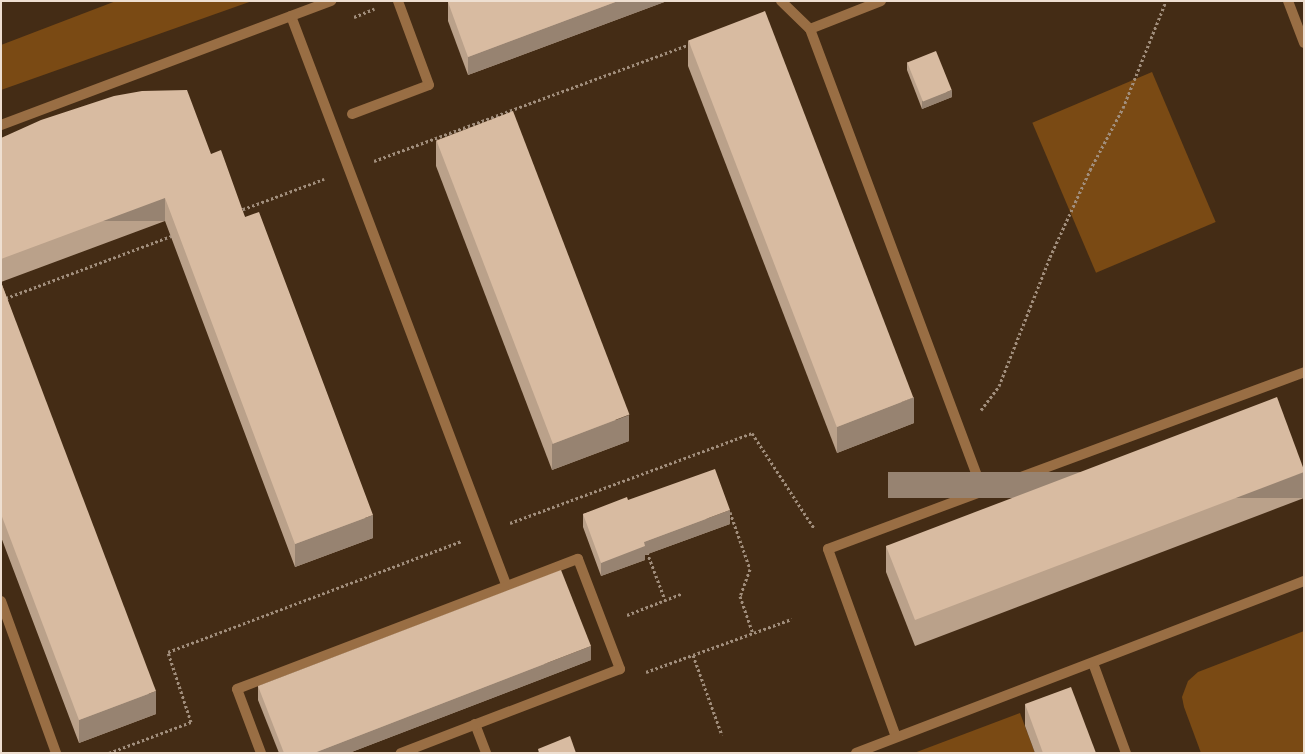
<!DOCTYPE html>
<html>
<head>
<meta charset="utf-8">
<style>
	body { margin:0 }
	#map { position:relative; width:1305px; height:754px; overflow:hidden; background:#442c15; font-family:"PT Serif",serif }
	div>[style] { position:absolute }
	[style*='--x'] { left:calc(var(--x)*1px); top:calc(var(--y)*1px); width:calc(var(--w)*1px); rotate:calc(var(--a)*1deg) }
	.green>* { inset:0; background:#7a4a14; transform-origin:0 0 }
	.path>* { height:3px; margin-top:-1.5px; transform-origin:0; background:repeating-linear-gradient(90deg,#a18e7c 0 2.5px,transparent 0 5px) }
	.lane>* { height:10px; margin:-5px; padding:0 5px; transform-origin:5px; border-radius:5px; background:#996e44 }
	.street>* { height:10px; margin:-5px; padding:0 5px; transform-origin:5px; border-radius:5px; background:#996e44 }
	.wall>* { inset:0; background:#baa18a }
	.shaded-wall>* { inset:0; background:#978371; transform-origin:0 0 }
	.building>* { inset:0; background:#d8bba1; transform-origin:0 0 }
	span { translate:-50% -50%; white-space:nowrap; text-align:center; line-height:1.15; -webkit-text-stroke:5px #442c15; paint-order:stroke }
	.frame { position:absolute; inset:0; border:2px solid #eedfd1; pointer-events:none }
</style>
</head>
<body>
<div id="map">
	<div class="green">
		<div style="clip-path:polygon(116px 1px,252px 1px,1px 90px,1px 45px)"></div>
		<div style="left:1152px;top:72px;width:163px;height:130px;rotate:67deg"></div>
		<div style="clip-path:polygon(1304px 631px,1304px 753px,1201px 753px,1184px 707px,1182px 697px,1188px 681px,1198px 672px)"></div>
		<div style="clip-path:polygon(1020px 713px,1035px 753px,914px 753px)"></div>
	</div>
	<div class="path">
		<div style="--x:354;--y:17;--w:22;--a:-22"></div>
		<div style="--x:374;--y:161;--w:337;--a:-20.3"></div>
		<div style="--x:238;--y:211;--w:92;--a:-20.4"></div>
		<div style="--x:1;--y:300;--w:185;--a:-20.6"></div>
		<div style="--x:981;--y:410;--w:30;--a:-53"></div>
		<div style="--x:999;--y:386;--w:139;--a:-68.4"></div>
		<div style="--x:1050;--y:257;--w:96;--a:-65.3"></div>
		<div style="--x:1090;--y:170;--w:70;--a:-62"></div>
		<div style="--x:1123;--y:108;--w:115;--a:-68.1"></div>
		<div style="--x:730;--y:512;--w:60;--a:70.7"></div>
		<div style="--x:750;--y:569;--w:29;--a:110"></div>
		<div style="--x:740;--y:596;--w:39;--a:71"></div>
		<div style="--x:510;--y:523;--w:258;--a:-20.4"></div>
		<div style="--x:752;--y:433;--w:113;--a:56.9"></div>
		<div style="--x:647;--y:552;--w:51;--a:69.4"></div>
		<div style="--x:627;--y:615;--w:58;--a:-21.3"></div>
		<div style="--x:693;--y:655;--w:85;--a:70.1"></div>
		<div style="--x:646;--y:672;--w:155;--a:-20"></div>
		<div style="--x:109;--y:753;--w:88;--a:-20.7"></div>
		<div style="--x:191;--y:722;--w:74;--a:-108.2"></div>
		<div style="--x:168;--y:652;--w:314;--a:-20.7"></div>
	</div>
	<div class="lane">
		<div style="--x:781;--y:1;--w:40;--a:44"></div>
		<div style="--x:881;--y:1;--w:76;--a:158.5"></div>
		<div style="--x:810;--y:29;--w:493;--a:69.5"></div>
		<div style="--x:983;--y:491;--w:342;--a:-20.3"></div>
		<div style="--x:1288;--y:1;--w:45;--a:69.1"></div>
		<div style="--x:291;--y:16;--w:610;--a:69.28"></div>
		<div style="--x:352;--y:114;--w:82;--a:-20.6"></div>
		<div style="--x:429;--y:85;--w:90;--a:-110.3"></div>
		<div style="--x:1;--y:601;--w:162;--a:70.1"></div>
		<div style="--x:1093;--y:663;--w:96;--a:69.9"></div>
		<div style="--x:475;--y:724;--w:31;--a:69"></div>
		<div style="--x:896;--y:737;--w:200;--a:-109.9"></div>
		<div style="--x:828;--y:549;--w:165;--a:-20.5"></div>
		<div style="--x:261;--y:753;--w:68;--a:-110.6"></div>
		<div style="--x:237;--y:689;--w:365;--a:-20.9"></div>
		<div style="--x:578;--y:559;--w:118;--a:69.1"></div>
		<div style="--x:620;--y:669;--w:235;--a:159"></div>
		<div style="--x:856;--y:753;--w:480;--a:-21"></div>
	</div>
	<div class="street">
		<div style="--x:1;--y:125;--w:353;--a:-20.6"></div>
	</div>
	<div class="wall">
		<div style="clip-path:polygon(667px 1px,468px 75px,448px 21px,448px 2px)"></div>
		<div style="clip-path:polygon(688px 40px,914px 423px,837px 453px,688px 66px)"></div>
		<div style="clip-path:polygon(907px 62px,952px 97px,922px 109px,907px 70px)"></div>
		<div style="clip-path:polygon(1px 138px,211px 154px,245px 217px,373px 538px,295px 567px,165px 221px,1px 282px,156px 714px,79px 743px,1px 537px)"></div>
		<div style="clip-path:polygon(436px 140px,629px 441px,552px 470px,436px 166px)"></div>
		<div style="clip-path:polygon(1304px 470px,1304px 498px,915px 646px,886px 572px,886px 546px)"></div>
		<div style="clip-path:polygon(628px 500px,730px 524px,645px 555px,645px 560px,601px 576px,583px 527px,583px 514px)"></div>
		<div style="clip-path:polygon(591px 660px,349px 753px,279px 753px,258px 700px,258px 686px)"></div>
		<div style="clip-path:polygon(1025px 704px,1096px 753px,1035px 753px,1025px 726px)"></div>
	</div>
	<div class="shaded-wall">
		<div style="clip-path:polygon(618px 1px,667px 1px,468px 75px,468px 57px)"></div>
		<div style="clip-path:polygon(952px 90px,952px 97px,922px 109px,922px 101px)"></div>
		<div style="left:165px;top:198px;width:23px;height:175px;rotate:90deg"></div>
		<div style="clip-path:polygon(914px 397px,914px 423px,837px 453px,837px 427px)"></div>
		<div style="clip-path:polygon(629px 415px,629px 441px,552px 470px,552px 444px)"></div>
		<div style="left:1304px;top:472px;width:26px;height:416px;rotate:90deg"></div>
		<div style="clip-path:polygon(730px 510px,730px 524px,645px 555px,645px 560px,601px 576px,601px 563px,644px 542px)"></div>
		<div style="clip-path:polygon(373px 515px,373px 538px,295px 567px,295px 544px)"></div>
		<div style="clip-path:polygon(591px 646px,591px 660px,349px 753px,314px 753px)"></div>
		<div style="clip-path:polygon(156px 691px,156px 714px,79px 743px,79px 720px)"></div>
	</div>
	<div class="building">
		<div style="clip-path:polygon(451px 1px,618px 1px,468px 57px,448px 2px)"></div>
		<div style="left:765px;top:11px;width:414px;height:82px;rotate:69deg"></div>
		<div style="left:936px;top:51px;width:42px;height:31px;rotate:68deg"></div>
		<div style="clip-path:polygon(187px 90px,211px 154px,221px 150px,245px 217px,259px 212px,373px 515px,295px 544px,165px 198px,1px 259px,1px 138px,41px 120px,114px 96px,142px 91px)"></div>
		<div style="left:513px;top:111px;width:325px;height:82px;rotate:69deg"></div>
		<div style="clip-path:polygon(1px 282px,156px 691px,79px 720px,1px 514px)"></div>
		<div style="clip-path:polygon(1277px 397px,1304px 470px,1304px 472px,915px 620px,886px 546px)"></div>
		<div style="clip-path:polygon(715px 469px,730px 510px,644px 542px,645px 546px,601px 563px,583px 514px,627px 497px,628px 500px)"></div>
		<div style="clip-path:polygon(561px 570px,591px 646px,314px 753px,284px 753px,258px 686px)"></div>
		<div style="clip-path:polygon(1071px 687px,1096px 753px,1043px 753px,1025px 704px)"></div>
		<div style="clip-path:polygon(570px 736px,576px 753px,539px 753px,538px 749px)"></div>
	</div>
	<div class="frame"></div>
</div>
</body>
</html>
